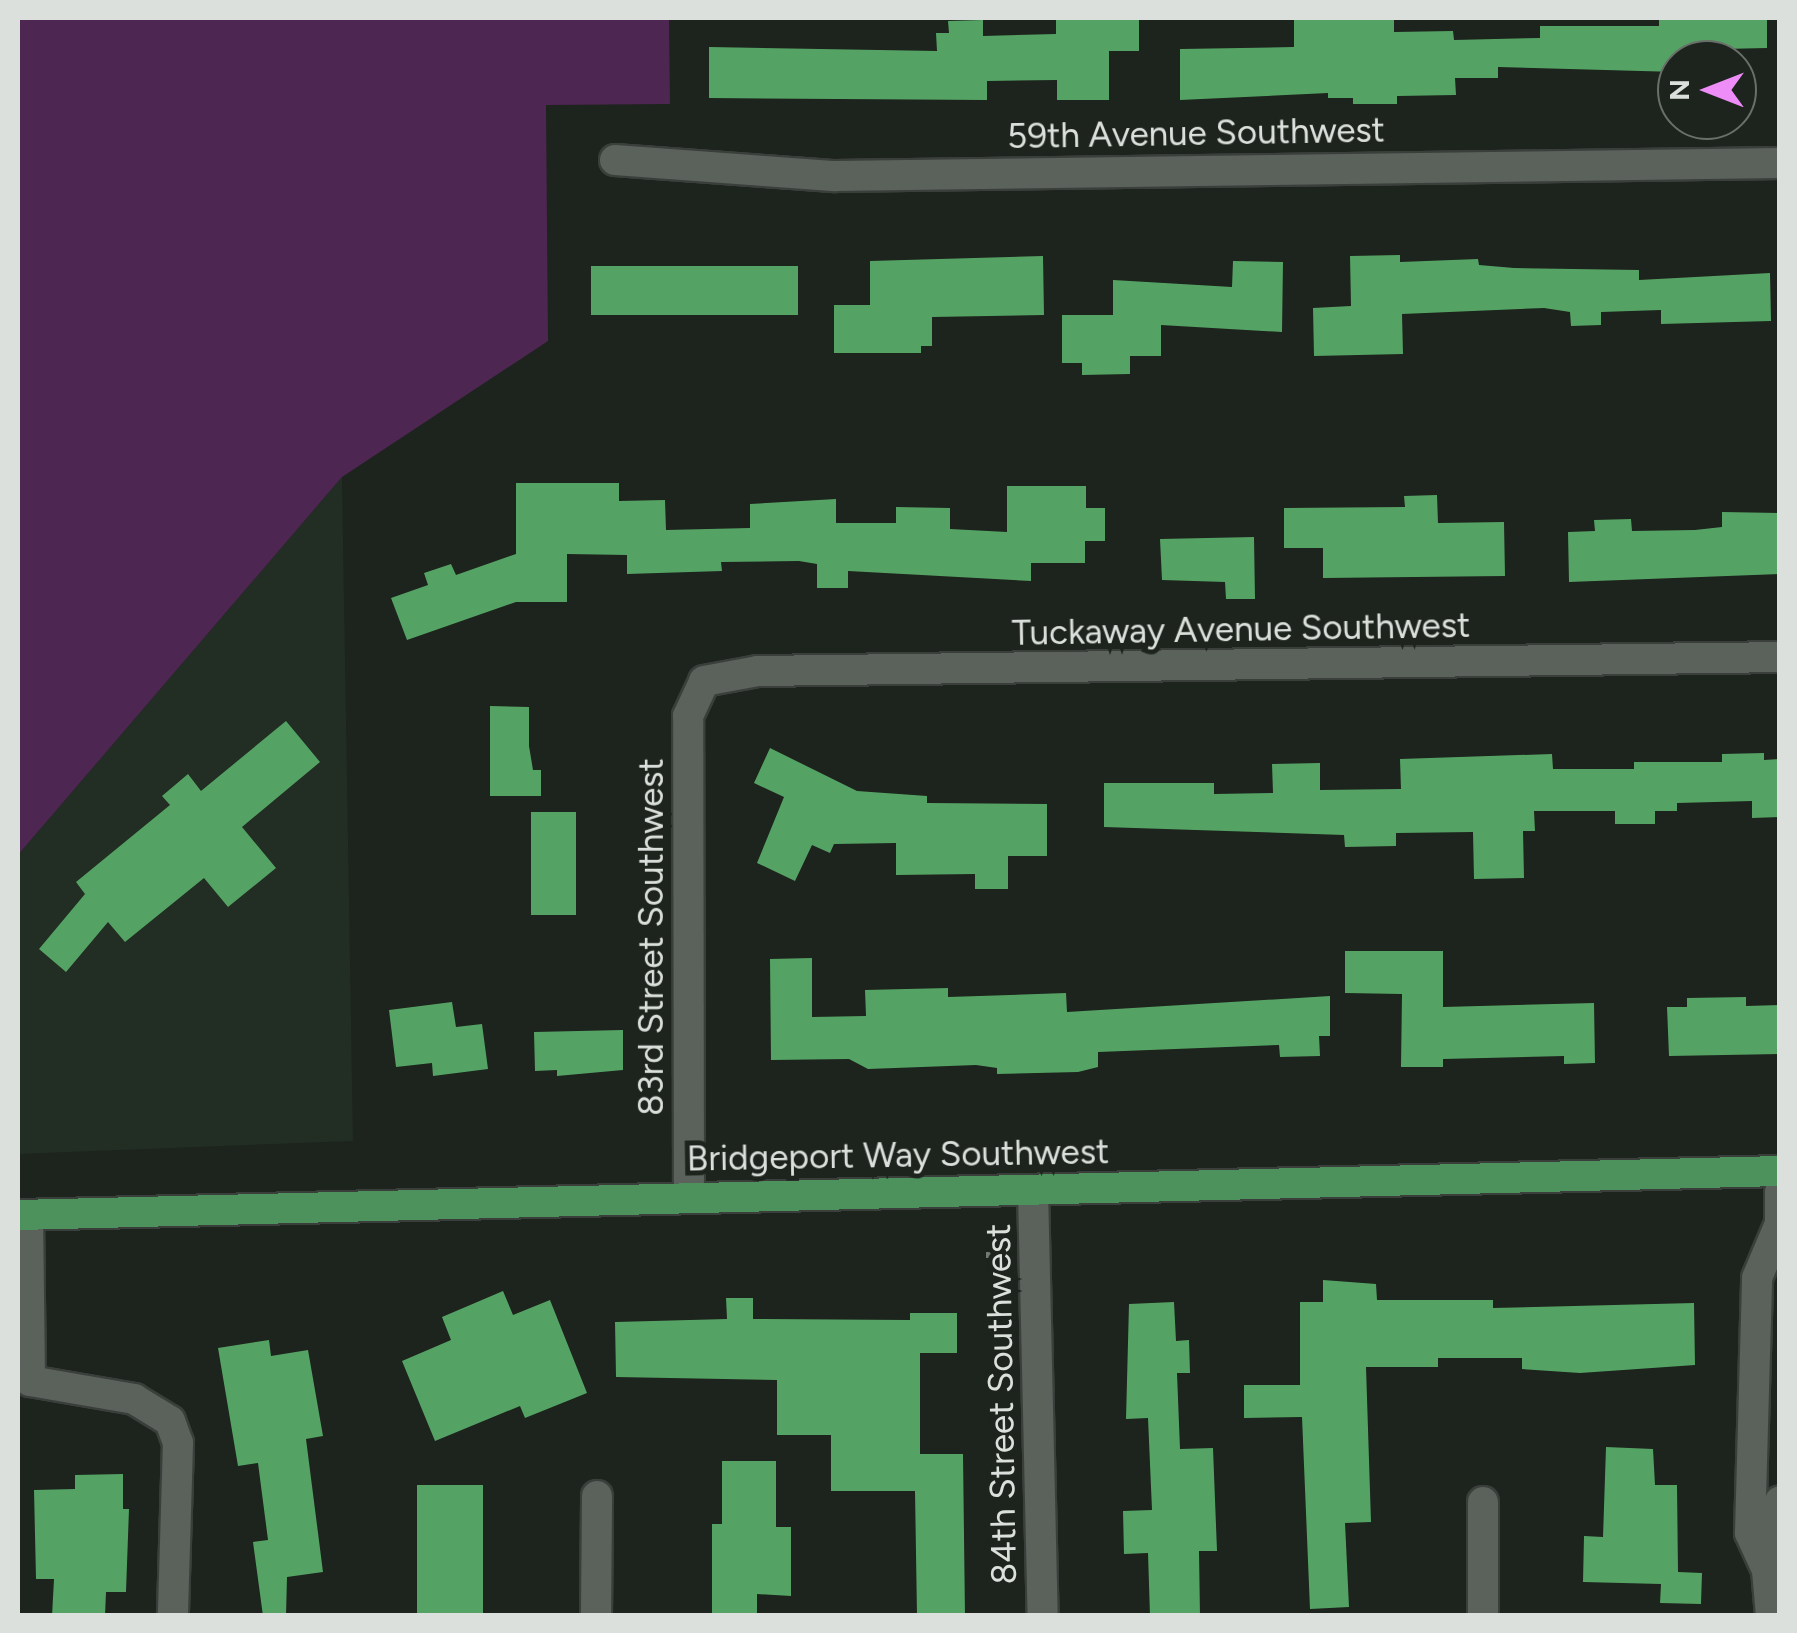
<!DOCTYPE html>
<html>
<head>
<meta charset="utf-8">
<style>
	body { margin:0 }
	#map { position:relative; width:1797px; height:1633px; overflow:hidden; background:#1d231d; font-family:Figtree,sans-serif }
	div>[style] { position:absolute }
	[style*='--x'] { left:calc(var(--x)*1px); top:calc(var(--y)*1px); width:calc(var(--w)*1px); rotate:calc(var(--a)*1deg) }
	.built>* { inset:0; background:#222d23 }
	.green>* { inset:0; background:#4e2652 }
	.building>* { inset:0; background:#55a364; transform-origin:0 0 }
	.path>* { height:6px; margin-top:-3px; transform-origin:0; background:repeating-linear-gradient(90deg,#737873 0 8px,transparent 0 16px) }
	.roads { filter:drop-shadow(2px 0 #3a3f3b) drop-shadow(-2px 0 #3a3f3b) drop-shadow(0 2px #3a3f3b) drop-shadow(0 -2px #3a3f3b) }
	.minor>* { height:30px; margin:-15px; padding:0 15px; transform-origin:15px; border-radius:15px; background:#5b625c }
	.major>* { height:30px; margin:-15px; padding:0 15px; transform-origin:15px; border-radius:15px; background:#4d915d }
	span { translate:-50% -50%; white-space:nowrap; text-align:center; line-height:1.15; -webkit-text-stroke:10px #1d231d; paint-order:stroke }
	.street-label { font-size:35px; color:#dce0dc }
	.frame { position:absolute; inset:0; border:20px solid #dce0dc; pointer-events:none }
	.north { position:absolute; left:1657px; top:40px; width:100px; height:100px; box-sizing:border-box; background:#1d231d; border:2px solid #696f69; border-radius:50%; rotate:270deg; font-size:28px; font-weight:700; line-height:40px; text-align:center; color:#dce0dc }
	.north::after { content:''; display:block; margin:auto; width:35px; height:45px; background:#ee8cf8; clip-path:polygon(50% 0,100% 100%,50% 72%,0 100%) }
</style>
</head>
<body>
<div id="map">
	<div class="built">
		<div style="clip-path:polygon(342px 477px,353px 1141px,18px 1154px,18px 855px)"></div>
	</div>
	<div class="green">
		<div style="clip-path:polygon(18px 18px,669px 18px,670px 104px,546px 105px,548px 341px,342px 477px,18px 855px)"></div>
	</div>
	<div class="building">
		<div style="clip-path:polygon(1056px 18px,1139px 18px,1139px 51px,1109px 51px,1109px 100px,1057px 100px,1057px 80px,987px 81px,987px 100px,709px 98px,709px 47px,937px 51px,936px 33px,949px 33px,948px 21px,983px 20px,983px 36px,1056px 34px)"></div>
		<div style="clip-path:polygon(1294px 18px,1394px 18px,1394px 32px,1453px 31px,1454px 40px,1540px 38px,1540px 26px,1659px 26px,1659px 18px,1767px 18px,1767px 48px,1723px 49px,1723px 58px,1677px 60px,1677px 72px,1498px 67px,1498px 78px,1455px 78px,1456px 95px,1397px 96px,1397px 104px,1353px 104px,1353px 98px,1328px 98px,1328px 93px,1180px 100px,1180px 49px,1294px 47px)"></div>
		<div style="clip-path:polygon(1400px 255px,1400px 262px,1478px 259px,1479px 265px,1514px 268px,1639px 270px,1639px 280px,1770px 273px,1771px 321px,1661px 324px,1661px 310px,1601px 312px,1601px 325px,1571px 326px,1570px 312px,1544px 308px,1402px 314px,1403px 354px,1314px 356px,1313px 308px,1351px 306px,1350px 256px)"></div>
		<div style="clip-path:polygon(1043px 256px,1044px 315px,932px 317px,932px 346px,921px 346px,921px 353px,834px 353px,834px 305px,870px 305px,870px 261px)"></div>
		<div style="clip-path:polygon(1233px 261px,1283px 262px,1282px 332px,1161px 325px,1161px 356px,1130px 356px,1130px 374px,1082px 375px,1082px 363px,1062px 363px,1062px 315px,1113px 315px,1113px 280px,1232px 287px)"></div>
		<div style="left:798px;top:266px;width:49px;height:207px;rotate:90deg"></div>
		<div style="clip-path:polygon(516px 483px,619px 483px,619px 501px,665px 500px,666px 530px,750px 528px,750px 504px,836px 499px,836px 523px,896px 523px,896px 507px,950px 508px,950px 529px,1007px 532px,1007px 486px,1086px 486px,1086px 508px,1105px 508px,1105px 541px,1085px 541px,1085px 563px,1031px 563px,1031px 581px,848px 571px,848px 588px,817px 588px,817px 564px,799px 561px,721px 562px,722px 571px,627px 574px,627px 555px,567px 554px,567px 602px,516px 602px,407px 640px,391px 598px,428px 585px,424px 573px,451px 564px,456px 575px,516px 554px)"></div>
		<div style="clip-path:polygon(1437px 495px,1438px 523px,1504px 522px,1505px 576px,1323px 578px,1323px 548px,1284px 548px,1284px 508px,1405px 507px,1404px 496px)"></div>
		<div style="clip-path:polygon(1722px 512px,1780px 513px,1780px 574px,1569px 582px,1568px 532px,1595px 531px,1594px 520px,1631px 519px,1632px 531px,1695px 530px,1722px 527px)"></div>
		<div style="clip-path:polygon(1254px 537px,1255px 599px,1226px 599px,1225px 582px,1162px 580px,1160px 539px)"></div>
		<div style="clip-path:polygon(490px 706px,529px 707px,529px 746px,533px 770px,541px 770px,541px 796px,490px 796px)"></div>
		<div style="clip-path:polygon(286px 721px,320px 762px,242px 827px,276px 868px,228px 907px,204px 878px,125px 942px,108px 922px,66px 972px,39px 949px,85px 894px,76px 882px,170px 805px,162px 796px,188px 774px,201px 791px)"></div>
		<div style="clip-path:polygon(770px 748px,857px 791px,927px 796px,927px 803px,1047px 804px,1047px 856px,1008px 856px,1008px 889px,975px 889px,975px 874px,896px 875px,896px 843px,834px 844px,830px 853px,812px 845px,795px 881px,757px 863px,784px 797px,754px 783px)"></div>
		<div style="clip-path:polygon(1764px 753px,1764px 760px,1780px 759px,1780px 817px,1752px 818px,1752px 801px,1677px 803px,1677px 811px,1655px 811px,1655px 824px,1615px 824px,1615px 811px,1534px 811px,1535px 831px,1523px 831px,1524px 878px,1474px 879px,1473px 832px,1396px 833px,1396px 846px,1345px 847px,1344px 835px,1104px 827px,1104px 783px,1214px 783px,1214px 794px,1273px 793px,1272px 764px,1320px 763px,1320px 790px,1401px 789px,1400px 759px,1552px 754px,1553px 769px,1634px 769px,1634px 762px,1722px 762px,1722px 754px)"></div>
		<div style="left:531px;top:812px;width:45px;height:103px"></div>
		<div style="clip-path:polygon(1345px 951px,1443px 951px,1443px 1007px,1594px 1003px,1595px 1063px,1564px 1064px,1564px 1056px,1443px 1059px,1443px 1067px,1401px 1067px,1402px 994px,1345px 993px)"></div>
		<div style="clip-path:polygon(812px 958px,812px 1017px,866px 1016px,865px 990px,948px 988px,948px 997px,1066px 993px,1067px 1012px,1330px 996px,1330px 1036px,1319px 1036px,1320px 1056px,1280px 1057px,1279px 1045px,1098px 1052px,1098px 1067px,1078px 1072px,997px 1074px,997px 1068px,976px 1065px,868px 1069px,849px 1059px,771px 1060px,770px 959px)"></div>
		<div style="clip-path:polygon(1746px 997px,1746px 1006px,1780px 1005px,1780px 1054px,1669px 1056px,1667px 1007px,1687px 1007px,1687px 998px)"></div>
		<div style="clip-path:polygon(452px 1002px,456px 1027px,482px 1024px,488px 1069px,433px 1076px,432px 1063px,396px 1067px,389px 1010px)"></div>
		<div style="clip-path:polygon(623px 1030px,623px 1070px,557px 1076px,557px 1070px,535px 1071px,534px 1032px)"></div>
		<div style="clip-path:polygon(1323px 1280px,1376px 1284px,1377px 1300px,1493px 1300px,1493px 1308px,1694px 1303px,1695px 1365px,1580px 1373px,1522px 1369px,1522px 1358px,1438px 1358px,1438px 1367px,1366px 1367px,1371px 1522px,1345px 1523px,1349px 1607px,1310px 1609px,1302px 1417px,1244px 1418px,1244px 1385px,1300px 1385px,1300px 1302px,1323px 1302px)"></div>
		<div style="clip-path:polygon(503px 1291px,513px 1315px,550px 1300px,587px 1393px,525px 1418px,520px 1406px,435px 1441px,402px 1361px,451px 1340px,442px 1317px)"></div>
		<div style="clip-path:polygon(726px 1298px,753px 1298px,753px 1319px,910px 1320px,910px 1313px,957px 1313px,957px 1353px,920px 1353px,920px 1454px,963px 1454px,965px 1616px,917px 1616px,915px 1491px,831px 1491px,831px 1435px,777px 1435px,777px 1380px,616px 1377px,615px 1322px,727px 1319px)"></div>
		<div style="clip-path:polygon(1174px 1302px,1176px 1341px,1189px 1340px,1190px 1373px,1177px 1373px,1180px 1449px,1213px 1448px,1217px 1551px,1199px 1551px,1200px 1616px,1150px 1616px,1148px 1553px,1124px 1554px,1123px 1511px,1152px 1510px,1148px 1418px,1126px 1419px,1129px 1304px)"></div>
		<div style="clip-path:polygon(269px 1340px,271px 1356px,308px 1350px,323px 1436px,306px 1439px,323px 1572px,287px 1577px,286px 1616px,263px 1616px,253px 1542px,268px 1540px,258px 1463px,238px 1466px,218px 1348px)"></div>
		<div style="clip-path:polygon(1606px 1447px,1653px 1449px,1655px 1485px,1677px 1485px,1678px 1572px,1702px 1573px,1701px 1604px,1660px 1603px,1661px 1584px,1583px 1582px,1584px 1536px,1603px 1537px)"></div>
		<div style="clip-path:polygon(722px 1461px,776px 1461px,776px 1527px,791px 1527px,791px 1596px,757px 1594px,757px 1616px,712px 1616px,712px 1524px,722px 1524px)"></div>
		<div style="clip-path:polygon(123px 1474px,123px 1509px,129px 1509px,126px 1592px,106px 1592px,105px 1616px,52px 1616px,54px 1579px,36px 1579px,34px 1490px,75px 1489px,75px 1475px)"></div>
		<div style="left:483px;top:1485px;width:131px;height:66px;rotate:90deg"></div>
	</div>
	<div class="path">
		<div style="--x:986;--y:1255;--w:7;--a:0"></div>
	</div>
	<div class="roads">
		<div class="minor">
			<div style="--x:615;--y:160;--w:221;--a:4.2"></div>
			<div style="--x:835;--y:176;--w:945;--a:-0.79"></div>
			<div style="--x:1033;--y:1190;--w:426;--a:88.7"></div>
			<div style="--x:1780;--y:1191;--w:40;--a:90"></div>
			<div style="--x:689;--y:1198;--w:482;--a:-90.1"></div>
			<div style="--x:688;--y:716;--w:38;--a:-65"></div>
			<div style="--x:704;--y:681;--w:55;--a:-10.5"></div>
			<div style="--x:758;--y:671;--w:1022;--a:-0.78"></div>
			<div style="--x:28;--y:1215;--w:166;--a:89.3"></div>
			<div style="--x:30;--y:1381;--w:106;--a:9.8"></div>
			<div style="--x:134;--y:1399;--w:42;--a:31.4"></div>
			<div style="--x:170;--y:1421;--w:23;--a:70"></div>
			<div style="--x:178;--y:1443;--w:173;--a:91.7"></div>
			<div style="--x:1767;--y:1570;--w:41;--a:-114.7"></div>
			<div style="--x:1750;--y:1533;--w:255;--a:-88.4"></div>
			<div style="--x:1757;--y:1278;--w:54;--a:-67.2"></div>
			<div style="--x:596;--y:1616;--w:120;--a:-89.5"></div>
			<div style="--x:1483;--y:1616;--w:114;--a:-90"></div>
			<div style="--x:1771;--y:1616;--w:46;--a:-95"></div>
			<div style="--x:1767;--y:1570;--w:70;--a:-79.3"></div>
		</div>
		<div class="major">
			<div style="--x:18;--y:1215;--w:1763;--a:-1.43"></div>
		</div>
	</div>
	<div class="street-label">
		<span style="left:1196px;top:133px;rotate:-1deg">59th Avenue Southwest</span>
		<span style="left:1241px;top:629px;rotate:-1deg">Tuckaway Avenue Southwest</span>
		<span style="left:651px;top:937px;rotate:-90deg">83rd Street Southwest</span>
		<span style="left:898px;top:1155px;rotate:-1deg">Bridgeport Way Southwest</span>
		<span style="left:1001px;top:1404px;rotate:-91deg">84th Street Southwest</span>
	</div>
	<div class="frame"></div>
	<div class="north">N</div>
</div>
</body>
</html>
